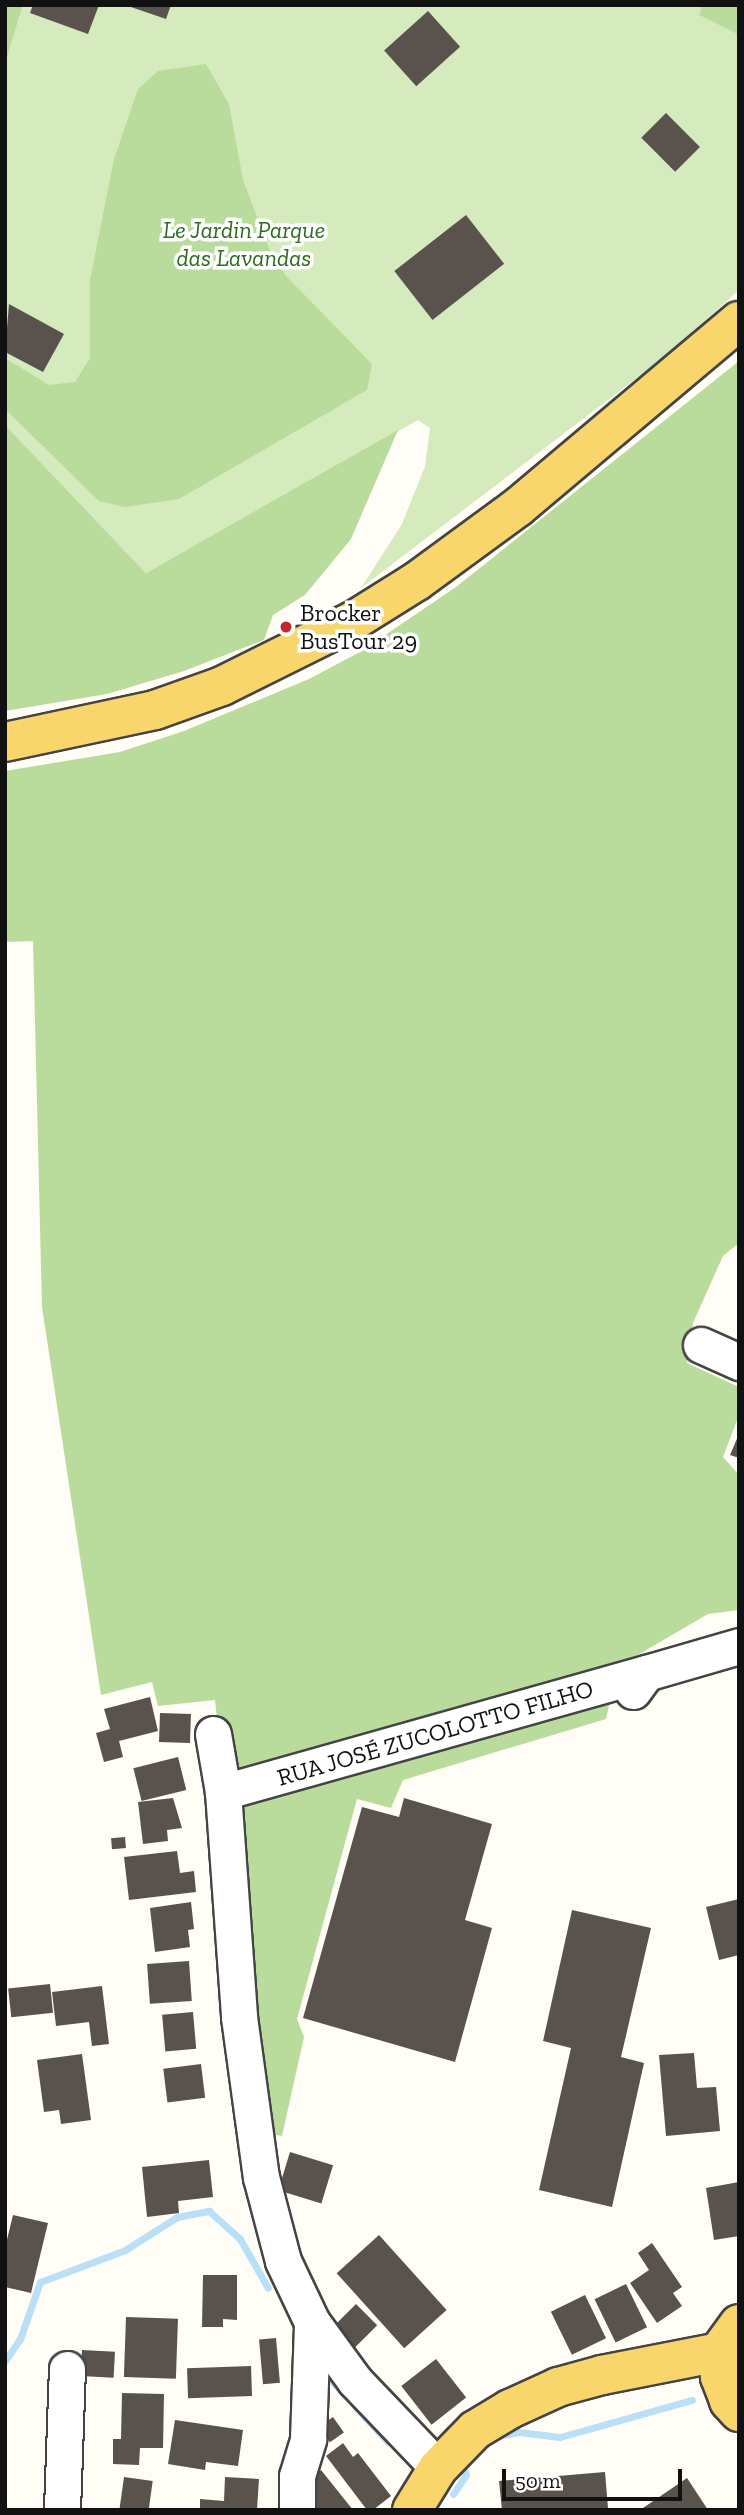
<!DOCTYPE html>
<html>
<head>
<meta charset="utf-8">
<style>
	body { margin:0 }
	#map { position:relative; width:744px; height:2515px; overflow:hidden; background:#fffdf5; font-family:"Zilla Slab",serif }
	div>[style] { position:absolute }
	[style*='--x'] { left:calc(var(--x)*1px); top:calc(var(--y)*1px); width:calc(var(--w)*1px); rotate:calc(var(--a)*1deg) }
	.green>* { inset:0; background:#d5ebbd }
	.forest>* { inset:0; background:#b9dc9c }
	.stream>* { height:7px; margin:-3.5px; padding:0 3.5px; transform-origin:3.5px; border-radius:3.5px; background:#b9e0f7 }
	.building>* { inset:0; background:#5a524d; transform-origin:0 0 }
	.roads { filter:drop-shadow(2px 0 #444) drop-shadow(-2px 0 #444) drop-shadow(0 2px #444) drop-shadow(0 -2px #444) }
	.minor>* { height:35px; margin:-17.5px; padding:0 17.5px; transform-origin:17.5px; border-radius:17.5px; background:#fff }
	.major>* { height:38px; margin:-19px; padding:0 19px; transform-origin:19px; border-radius:19px; background:#f9d66b }
	.dots>* { width:19px; height:19px; translate:-50% -50%; box-sizing:border-box; border:4px solid #fff; border-radius:50% }
	span { translate:-50% -50%; white-space:nowrap; text-align:center; line-height:1.15; -webkit-text-stroke:7px #fff; paint-order:stroke }
	.park-label { font-size:24px; color:#2f6b1f; font-style:italic }
	.poi-label { font-size:24px; color:#111 }
	.left { translate:0 -50%; text-align:left }
	.street-label { font-size:24px; color:#111 }
	.frame { position:absolute; inset:0; border:7px solid #111; pointer-events:none }
	.scale { position:absolute; left:502px; top:2469px; width:180px; height:32px; box-sizing:border-box; border:4px solid #111; border-top:0; padding-left:9px; font-size:21px; line-height:24px; white-space:nowrap; color:#111; -webkit-text-stroke:5px #fff; paint-order:stroke }
</style>
</head>
<body>
<div id="map">
	<div class="green">
		<div style="clip-path:polygon(23px 5px,702px 5px,699px 15px,739px 35px,739px 290px,663px 358px,361px 588px,402px 524px,425px 466px,430px 428px,418px 420px,146px 573px,5px 425px,5px 64px)"></div>
	</div>
	<div class="forest">
		<div style="clip-path:polygon(5px 5px,23px 5px,5px 64px)"></div>
		<div style="clip-path:polygon(702px 5px,739px 5px,739px 35px,699px 15px)"></div>
		<div style="clip-path:polygon(206px 64px,229px 104px,243px 180px,271px 253px,286px 276px,372px 364px,367px 390px,179px 499px,125px 507px,99px 501px,5px 409px,5px 358px,49px 385px,75px 382px,90px 358px,90px 280px,114px 159px,138px 89px,158px 71px)"></div>
		<div style="clip-path:polygon(739px 361px,739px 1243px,723px 1256px,693px 1323px,687px 1363px,739px 1387px,739px 1415px,723px 1457px,739px 1475px,739px 1610px,708px 1614px,636px 1656px,614px 1684px,606px 1719px,403px 1780px,391px 1808px,357px 1799px,297px 2019px,304px 2037px,282px 2136px,267px 2133px,251px 2041px,215px 1700px,158px 1706px,152px 1682px,101px 1695px,42px 1307px,33px 941px,5px 942px,5px 771px,120px 752px,184px 731px,309px 679px,360px 652px,456px 587px)"></div>
		<div style="clip-path:polygon(5px 425px,146px 573px,398px 430px,351px 539px,305px 595px,273px 615px,264px 640px,184px 671px,107px 694px,5px 711px)"></div>
	</div>
	<div class="stream">
		<div style="--x:5;--y:2361;--w:27;--a:-56"></div>
		<div style="--x:20;--y:2339;--w:60;--a:-70.7"></div>
		<div style="--x:40;--y:2282;--w:91;--a:-20.6"></div>
		<div style="--x:125;--y:2250;--w:62;--a:-32.4"></div>
		<div style="--x:177;--y:2217;--w:33;--a:-11"></div>
		<div style="--x:209;--y:2211;--w:42;--a:42.1"></div>
		<div style="--x:240;--y:2239;--w:56;--a:60.3"></div>
		<div style="--x:323;--y:2372;--w:33;--a:46"></div>
		<div style="--x:354;--y:2405;--w:50;--a:47.4"></div>
		<div style="--x:498;--y:2436;--w:21;--a:-11"></div>
		<div style="--x:519;--y:2432;--w:41;--a:7"></div>
		<div style="--x:560;--y:2437;--w:137;--a:-15.7"></div>
		<div style="--x:453;--y:2494;--w:23;--a:-56"></div>
		<div style="--x:466;--y:2475;--w:14;--a:-111"></div>
	</div>
	<div class="building">
		<div style="clip-path:polygon(33px 5px,99px 5px,88px 34px,30px 13px)"></div>
		<div style="clip-path:polygon(125px 5px,171px 5px,166px 19px)"></div>
		<div style="left:428px;top:11px;width:48px;height:59px;rotate:48deg"></div>
		<div style="left:666px;top:113px;width:48px;height:35px;rotate:45deg"></div>
		<div style="left:466px;top:215px;width:62px;height:91px;rotate:52deg"></div>
		<div style="clip-path:polygon(9px 304px,64px 334px,43px 372px,5px 352px)"></div>
		<div style="clip-path:polygon(739px 1434px,739px 1458px,730px 1455px)"></div>
		<div style="clip-path:polygon(150px 1697px,158px 1731px,119px 1741px,123px 1757px,104px 1762px,96px 1733px,110px 1729px,104px 1709px)"></div>
		<div style="left:160px;top:1713px;width:31px;height:29px;rotate:2deg"></div>
		<div style="left:178px;top:1757px;width:34px;height:46px;rotate:76deg"></div>
		<div style="clip-path:polygon(173px 1798px,182px 1828px,167px 1830px,168px 1841px,143px 1844px,138px 1802px)"></div>
		<div style="clip-path:polygon(404px 1798px,492px 1824px,465px 1920px,492px 1928px,455px 2062px,303px 2018px,362px 1807px,399px 1817px)"></div>
		<div style="left:125px;top:1837px;width:11px;height:14px;rotate:85deg"></div>
		<div style="clip-path:polygon(177px 1851px,180px 1873px,194px 1871px,196px 1892px,129px 1900px,124px 1857px)"></div>
		<div style="clip-path:polygon(739px 1899px,739px 1955px,719px 1960px,706px 1907px)"></div>
		<div style="clip-path:polygon(191px 1902px,194px 1929px,188px 1930px,190px 1947px,155px 1952px,150px 1908px)"></div>
		<div style="clip-path:polygon(572px 1910px,651px 1928px,621px 2057px,644px 2063px,612px 2207px,539px 2190px,571px 2048px,543px 2041px)"></div>
		<div style="left:189px;top:1961px;width:40px;height:42px;rotate:86deg"></div>
		<div style="left:50px;top:1984px;width:29px;height:42px;rotate:84deg"></div>
		<div style="clip-path:polygon(102px 1986px,109px 2044px,92px 2046px,89px 2022px,56px 2026px,52px 1992px)"></div>
		<div style="left:193px;top:2012px;width:37px;height:31px;rotate:85deg"></div>
		<div style="clip-path:polygon(694px 2053px,697px 2088px,716px 2087px,720px 2131px,666px 2136px,659px 2055px)"></div>
		<div style="clip-path:polygon(82px 2054px,91px 2120px,61px 2124px,59px 2110px,44px 2112px,37px 2060px)"></div>
		<div style="left:201px;top:2064px;width:34px;height:38px;rotate:83deg"></div>
		<div style="left:290px;top:2152px;width:45px;height:40px;rotate:17deg"></div>
		<div style="clip-path:polygon(209px 2160px,213px 2197px,178px 2201px,179px 2213px,147px 2217px,142px 2167px)"></div>
		<div style="clip-path:polygon(739px 2182px,739px 2236px,714px 2240px,706px 2188px)"></div>
		<div style="clip-path:polygon(13px 2215px,48px 2223px,31px 2293px,5px 2287px,5px 2248px)"></div>
		<div style="left:379px;top:2235px;width:101px;height:57px;rotate:48deg"></div>
		<div style="clip-path:polygon(652px 2243px,682px 2287px,673px 2293px,682px 2306px,657px 2323px,630px 2283px,649px 2270px,638px 2253px)"></div>
		<div style="clip-path:polygon(203px 2275px,237px 2275px,237px 2320px,223px 2319px,223px 2327px,202px 2327px)"></div>
		<div style="left:626px;top:2284px;width:48px;height:35px;rotate:64deg"></div>
		<div style="left:585px;top:2295px;width:48px;height:38px;rotate:64deg"></div>
		<div style="left:356px;top:2304px;width:30px;height:33px;rotate:45deg"></div>
		<div style="left:126px;top:2317px;width:52px;height:60px;rotate:2deg"></div>
		<div style="left:276px;top:2338px;width:45px;height:17px;rotate:85deg"></div>
		<div style="left:82px;top:2350px;width:33px;height:26px;rotate:3deg"></div>
		<div style="left:436px;top:2359px;width:49px;height:44px;rotate:52deg"></div>
		<div style="left:251px;top:2366px;width:30px;height:64px;rotate:88deg"></div>
		<div style="clip-path:polygon(122px 2393px,164px 2394px,163px 2448px,140px 2448px,139px 2465px,113px 2464px,113px 2439px,121px 2439px)"></div>
		<div style="left:333px;top:2417px;width:19px;height:17px;rotate:55deg"></div>
		<div style="clip-path:polygon(175px 2420px,243px 2430px,238px 2466px,206px 2462px,205px 2470px,168px 2464px)"></div>
		<div style="clip-path:polygon(343px 2443px,353px 2457px,358px 2453px,391px 2496px,373px 2510px,367px 2510px,326px 2456px)"></div>
		<div style="clip-path:polygon(321px 2470px,353px 2510px,302px 2510px,295px 2490px)"></div>
		<div style="clip-path:polygon(605px 2472px,608px 2508px,502px 2510px,499px 2481px)"></div>
		<div style="left:124px;top:2477px;width:29px;height:33px;rotate:8deg"></div>
		<div style="clip-path:polygon(225px 2477px,259px 2479px,257px 2510px,200px 2510px,200px 2499px,224px 2501px)"></div>
		<div style="clip-path:polygon(687px 2478px,708px 2510px,640px 2510px)"></div>
	</div>
	<div class="roads">
		<div class="minor">
			<div style="--x:701;--y:1345;--w:42;--a:24.1"></div>
			<div style="--x:633;--y:1691;--w:22;--a:-54"></div>
			<div style="--x:646;--y:1673;--w:97;--a:-16.2"></div>
			<div style="--x:213;--y:1734;--w:59;--a:80.2"></div>
			<div style="--x:223;--y:1792;--w:226;--a:85.9"></div>
			<div style="--x:239;--y:2017;--w:162;--a:82.2"></div>
			<div style="--x:261;--y:2177;--w:87;--a:75.3"></div>
			<div style="--x:283;--y:2261;--w:68;--a:64.6"></div>
			<div style="--x:312;--y:2322;--w:73;--a:53.9"></div>
			<div style="--x:355;--y:2381;--w:120;--a:46.3"></div>
			<div style="--x:223;--y:1792;--w:439;--a:-15.7"></div>
			<div style="--x:62;--y:2510;--w:141;--a:-88"></div>
			<div style="--x:297;--y:2510;--w:34;--a:-90"></div>
			<div style="--x:297;--y:2476;--w:39;--a:-73"></div>
			<div style="--x:308;--y:2439;--w:117;--a:-88"></div>
		</div>
		<div class="major">
			<div style="--x:5;--y:742;--w:153;--a:-12"></div>
			<div style="--x:155;--y:710;--w:71;--a:-19.7"></div>
			<div style="--x:222;--y:686;--w:146;--a:-26.4"></div>
			<div style="--x:353;--y:621;--w:75;--a:-32"></div>
			<div style="--x:417;--y:581;--w:125;--a:-36.2"></div>
			<div style="--x:518;--y:507;--w:289;--a:-40.1"></div>
			<div style="--x:739;--y:2324;--w:34;--a:126"></div>
			<div style="--x:719;--y:2352;--w:25;--a:88"></div>
			<div style="--x:720;--y:2377;--w:26;--a:69"></div>
			<div style="--x:729;--y:2401;--w:15;--a:48"></div>
			<div style="--x:412;--y:2510;--w:49;--a:-58.2"></div>
			<div style="--x:438;--y:2468;--w:53;--a:-45.8"></div>
			<div style="--x:475;--y:2430;--w:41;--a:-31"></div>
			<div style="--x:510;--y:2409;--w:53;--a:-24.6"></div>
			<div style="--x:558;--y:2387;--w:46;--a:-15.3"></div>
			<div style="--x:602;--y:2375;--w:119;--a:-11.1"></div>
		</div>
	</div>
	<div class="dots">
		<div style="left:286px;top:627px;background:#c4262e"></div>
	</div>
	<div class="park-label">
		<span style="left:244px;top:244px">Le Jardin Parque<br>das Lavandas</span>
	</div>
	<div class="poi-label">
		<span class="left" style="left:300px;top:627px">Brocker<br>BusTour 29</span>
	</div>
	<div class="street-label">
		<span style="left:435px;top:1733px;rotate:-16deg">RUA JOSÉ ZUCOLOTTO FILHO</span>
	</div>
	<div class="frame"></div>
	<div class="scale">50 m</div>
</div>
</body>
</html>
